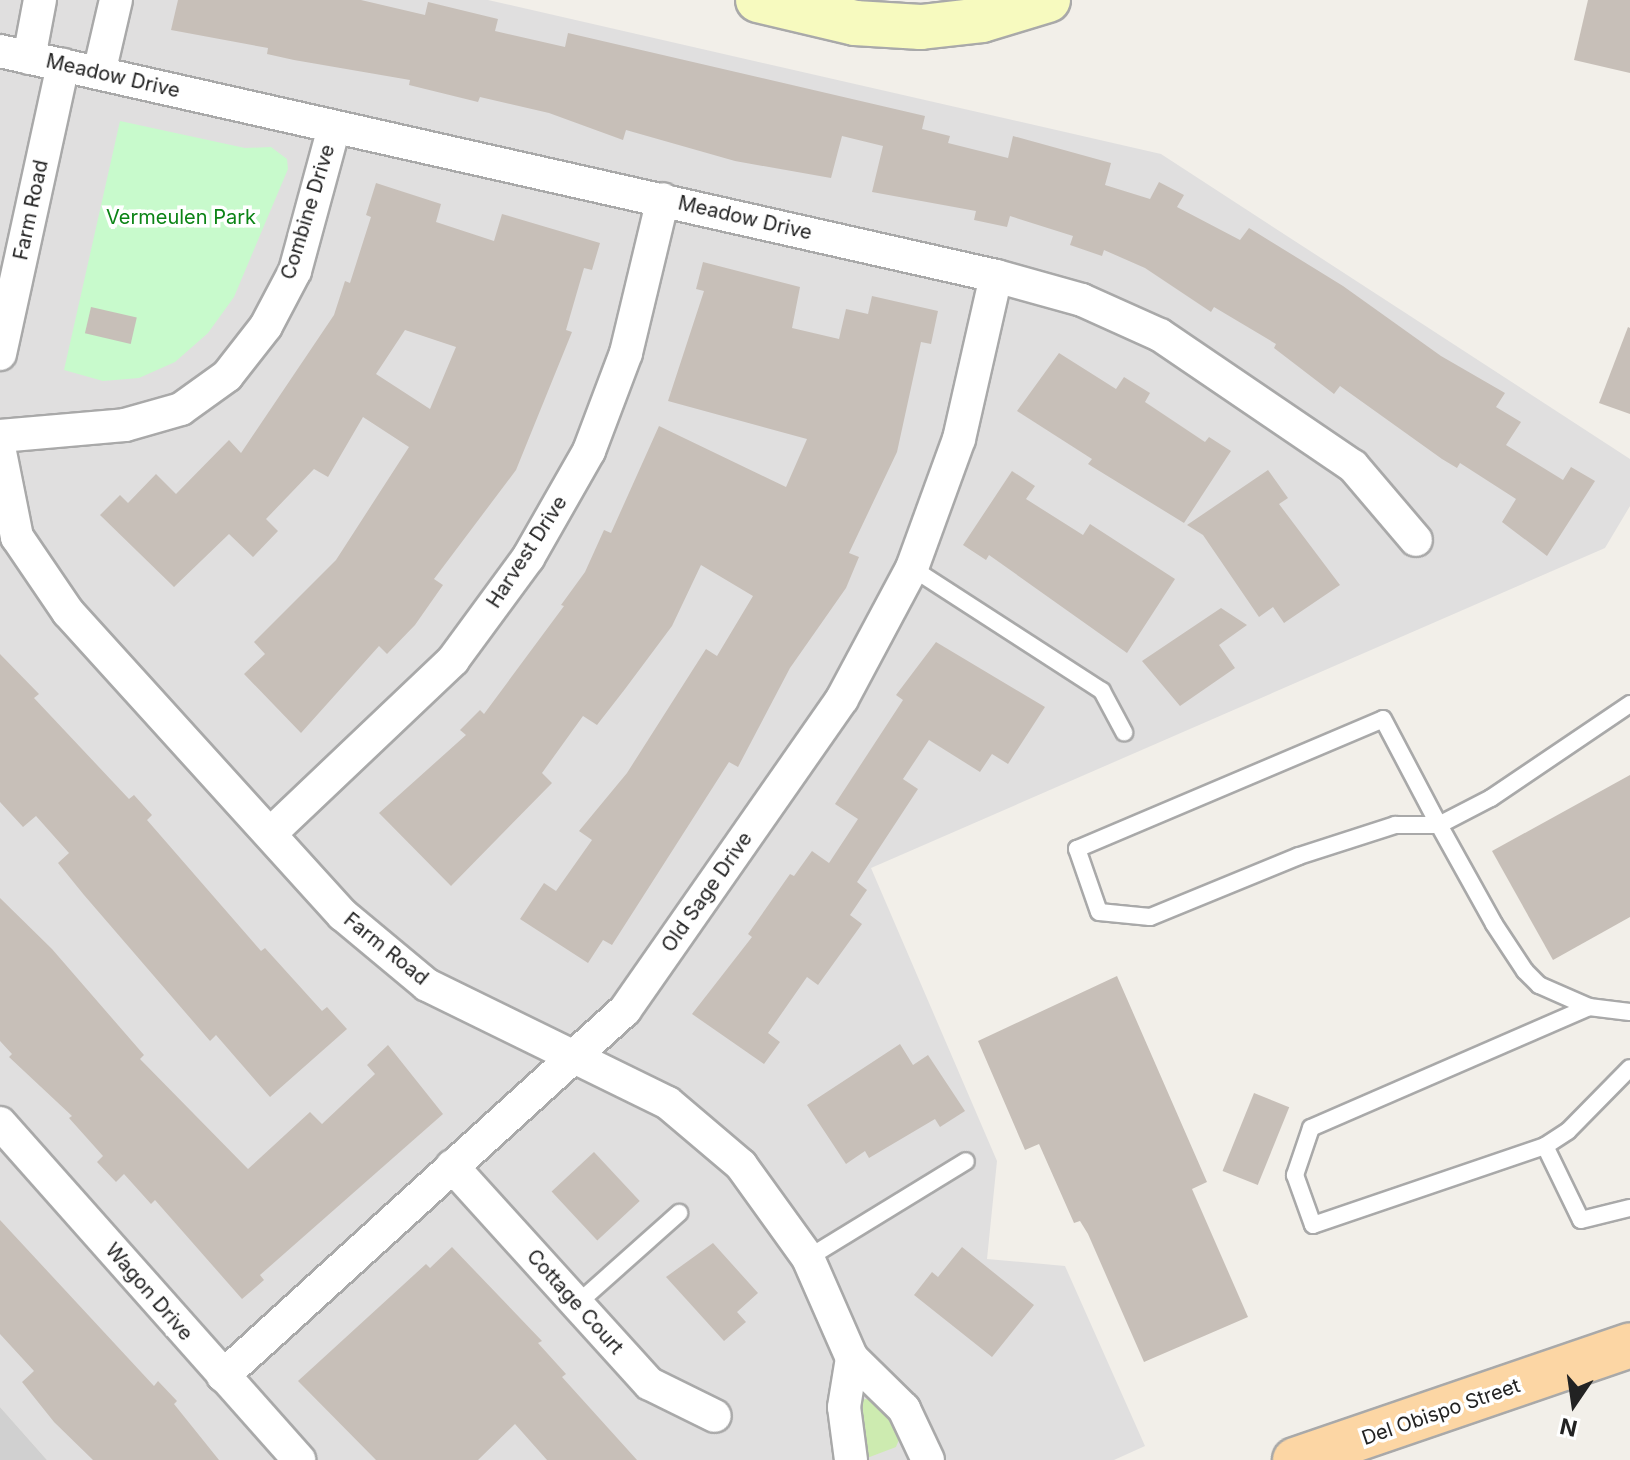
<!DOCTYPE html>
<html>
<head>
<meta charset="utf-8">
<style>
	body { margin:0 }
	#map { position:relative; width:1630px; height:1460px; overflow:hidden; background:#f2efe9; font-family:Inter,sans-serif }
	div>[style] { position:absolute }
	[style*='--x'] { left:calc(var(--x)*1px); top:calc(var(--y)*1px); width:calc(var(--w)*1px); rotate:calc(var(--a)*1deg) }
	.residential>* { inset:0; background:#e0dfdf }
	.religious>* { inset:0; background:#d0d0d0 }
	.grass>* { inset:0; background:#cdebb0 }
	.park>* { inset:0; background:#c8facc }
	.building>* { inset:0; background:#c7bfb8; transform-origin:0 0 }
	.roads { filter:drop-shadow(2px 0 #a9a9a9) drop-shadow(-2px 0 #a9a9a9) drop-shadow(0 2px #a9a9a9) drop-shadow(0 -2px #a9a9a9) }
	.lane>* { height:16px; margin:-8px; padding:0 8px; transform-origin:8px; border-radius:8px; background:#fff }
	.street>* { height:32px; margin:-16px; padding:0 16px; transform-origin:16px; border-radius:16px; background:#fff }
	.secondary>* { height:44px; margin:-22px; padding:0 22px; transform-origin:22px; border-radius:22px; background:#f7fabf }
	.primary>* { height:44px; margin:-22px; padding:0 22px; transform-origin:22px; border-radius:22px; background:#fcd6a4 }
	span { translate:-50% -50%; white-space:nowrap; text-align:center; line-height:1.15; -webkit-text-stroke:7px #fff; paint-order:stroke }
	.street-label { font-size:20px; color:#222 }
	.park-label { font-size:20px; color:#0c8416 }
	.north { position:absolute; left:1534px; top:1364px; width:80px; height:80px; -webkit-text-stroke:6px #fff; paint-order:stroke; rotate:193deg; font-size:22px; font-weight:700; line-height:32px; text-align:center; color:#222 }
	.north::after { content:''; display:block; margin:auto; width:28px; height:36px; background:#222; clip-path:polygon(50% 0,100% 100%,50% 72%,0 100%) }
</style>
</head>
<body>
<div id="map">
	<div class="residential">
		<div style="clip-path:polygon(0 0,488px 0,1161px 154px,1630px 459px,1630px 506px,1605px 548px,871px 868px,997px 1161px,987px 1259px,1065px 1266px,1145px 1446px,1114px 1460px,47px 1460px,0 1407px)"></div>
	</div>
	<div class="religious">
		<div style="clip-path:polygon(0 1407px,47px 1460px,0 1460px)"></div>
	</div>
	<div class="grass">
		<div style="clip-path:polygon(876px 1397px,900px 1437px,896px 1447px,867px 1458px,858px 1451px,855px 1425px,861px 1400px)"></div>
	</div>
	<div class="park">
		<div style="clip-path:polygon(120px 121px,245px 148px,271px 147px,287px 159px,288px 169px,234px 297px,208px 333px,175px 362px,139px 378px,103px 381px,64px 370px)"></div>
	</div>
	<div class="building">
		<div style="clip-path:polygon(178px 0,361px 0,425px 15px,428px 2px,498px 19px,495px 31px,565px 47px,568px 33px,925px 116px,922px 129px,950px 136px,948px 143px,1008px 158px,1013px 136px,1111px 163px,1105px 185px,1150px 199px,1159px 182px,1184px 195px,1177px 207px,1240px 240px,1249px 228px,1343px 286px,1441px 356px,1505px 393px,1496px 407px,1521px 422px,1506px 445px,1563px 480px,1571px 467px,1595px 481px,1547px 556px,1502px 522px,1516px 499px,1460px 463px,1457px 468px,1442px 459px,1340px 386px,1334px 394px,1274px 348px,1276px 344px,1214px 307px,1211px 312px,1145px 268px,1104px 250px,1102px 256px,1070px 245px,1073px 236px,1010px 216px,1007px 227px,974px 220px,976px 211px,872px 192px,883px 146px,842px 136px,831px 178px,735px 161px,626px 130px,623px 140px,549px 113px,480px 97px,478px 102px,409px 85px,410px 80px,294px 60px,267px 54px,268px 48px,171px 30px)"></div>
		<div style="clip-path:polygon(1588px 0,1630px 0,1630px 73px,1574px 60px)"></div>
		<div style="clip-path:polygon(evenodd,376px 183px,441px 204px,436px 222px,494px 241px,502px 214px,600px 243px,592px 270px,584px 268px,566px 330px,572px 332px,516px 470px,434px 579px,443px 585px,415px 625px,387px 654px,379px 646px,301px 733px,244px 674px,265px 654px,254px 642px,336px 560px,409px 447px,363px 417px,328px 477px,314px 469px,266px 519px,278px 531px,253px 557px,229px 534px,174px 587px,100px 515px,120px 495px,128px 503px,156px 474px,176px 494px,229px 440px,241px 453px,334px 315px,345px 281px,350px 283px,371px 217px,366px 215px,376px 183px,405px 330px,456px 347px,430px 409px,376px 374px,405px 330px)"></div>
		<div style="clip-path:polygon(703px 262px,800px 287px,792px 328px,839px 339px,846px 309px,868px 314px,872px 296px,938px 311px,931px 344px,921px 342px,897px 452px,849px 553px,859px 557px,846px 588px,790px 668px,738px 767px,729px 762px,612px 945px,603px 940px,588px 963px,520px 919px,544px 883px,556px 891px,592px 840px,579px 831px,627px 773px,706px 649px,717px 656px,753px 596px,701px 565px,672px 626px,625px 689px,597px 725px,583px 716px,542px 773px,552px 783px,451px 886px,379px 813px,466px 735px,460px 730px,480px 710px,484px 714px,564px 606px,561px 605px,585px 572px,604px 530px,611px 533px,659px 426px,786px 487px,807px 439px,668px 401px,704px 291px,696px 289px)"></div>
		<div style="left:91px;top:307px;width:47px;height:27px;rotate:13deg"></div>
		<div style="clip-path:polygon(1628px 327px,1630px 328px,1630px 414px,1599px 403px)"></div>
		<div style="clip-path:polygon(1059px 353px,1116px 389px,1124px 377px,1150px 393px,1145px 402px,1205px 442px,1209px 437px,1231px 451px,1184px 523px,1088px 464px,1092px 459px,1017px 411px)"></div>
		<div style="clip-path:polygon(1268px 470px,1288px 498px,1279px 504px,1340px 585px,1284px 623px,1273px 607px,1259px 617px,1203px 535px,1187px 525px)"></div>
		<div style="clip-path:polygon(1012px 471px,1035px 486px,1026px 499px,1083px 535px,1090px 524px,1175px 579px,1127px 653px,989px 555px,986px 560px,963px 545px)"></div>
		<div style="clip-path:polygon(1221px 608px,1247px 625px,1219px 645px,1235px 668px,1180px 706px,1142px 661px)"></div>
		<div style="clip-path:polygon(936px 642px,1045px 707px,1008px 764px,992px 754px,980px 772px,929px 740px,903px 779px,918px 789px,857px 882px,867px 890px,850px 915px,862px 924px,818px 985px,807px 977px,768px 1033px,780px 1042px,764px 1064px,692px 1014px,752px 937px,748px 934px,790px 874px,794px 876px,812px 851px,829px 863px,858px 819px,835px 804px,903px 700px,896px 695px)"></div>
		<div style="clip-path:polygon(0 654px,39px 694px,34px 698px,129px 799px,134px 795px,152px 815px,147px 820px,261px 951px,265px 948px,322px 1011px,327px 1007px,347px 1029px,270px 1097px,216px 1035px,210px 1041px,84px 895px,58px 863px,69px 853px,36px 816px,23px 827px,0 802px)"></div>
		<div style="clip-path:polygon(1630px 775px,1630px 917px,1553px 960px,1492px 851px)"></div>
		<div style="clip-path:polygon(0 898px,52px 949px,144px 1055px,140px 1059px,248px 1169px,310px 1112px,322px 1124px,375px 1074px,367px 1065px,388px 1045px,443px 1114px,260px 1275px,264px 1280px,242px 1299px,155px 1200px,151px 1204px,124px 1174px,116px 1182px,97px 1162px,103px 1156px,69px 1118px,72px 1116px,9px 1057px,12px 1054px,0 1041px)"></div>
		<div style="clip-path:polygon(1117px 976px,1207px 1182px,1192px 1189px,1248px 1317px,1144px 1362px,1088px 1234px,1080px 1221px,1074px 1223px,1039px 1144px,1025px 1150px,978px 1041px)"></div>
		<div style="clip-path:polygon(900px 1044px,913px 1065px,928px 1055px,965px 1111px,940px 1127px,935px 1119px,869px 1158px,865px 1151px,846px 1164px,807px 1105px)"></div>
		<div style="left:1254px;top:1093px;width:38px;height:84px;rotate:22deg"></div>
		<div style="left:594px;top:1152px;width:67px;height:58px;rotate:47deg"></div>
		<div style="clip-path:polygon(0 1220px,154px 1386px,158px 1381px,177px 1401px,174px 1404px,219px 1460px,93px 1460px,54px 1422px,22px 1382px,34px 1371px,0 1334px)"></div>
		<div style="clip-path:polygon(713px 1243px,758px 1293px,737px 1312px,746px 1322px,724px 1341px,666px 1277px)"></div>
		<div style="clip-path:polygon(452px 1247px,542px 1341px,538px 1343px,566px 1374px,562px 1377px,637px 1460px,547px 1460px,515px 1424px,478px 1460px,376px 1460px,298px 1381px,426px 1264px,430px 1268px)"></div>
		<div style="clip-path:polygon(962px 1247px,1034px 1305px,992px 1357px,914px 1295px,932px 1272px,938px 1277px)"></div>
	</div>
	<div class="roads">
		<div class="lane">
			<div style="--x:912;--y:568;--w:226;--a:32.9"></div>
			<div style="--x:1102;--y:691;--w:47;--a:61.8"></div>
			<div style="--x:1630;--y:704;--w:168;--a:145.9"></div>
			<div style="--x:1491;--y:798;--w:59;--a:152.6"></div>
			<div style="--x:1439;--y:825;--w:44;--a:180"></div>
			<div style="--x:1395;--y:825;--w:101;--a:162.1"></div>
			<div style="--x:1299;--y:856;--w:161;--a:157.7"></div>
			<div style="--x:1150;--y:917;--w:51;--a:-174.4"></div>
			<div style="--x:1099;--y:912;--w:67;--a:-109.2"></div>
			<div style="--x:1077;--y:849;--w:332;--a:-23"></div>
			<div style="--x:1383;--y:719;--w:120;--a:62.2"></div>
			<div style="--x:1439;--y:825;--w:113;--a:60.9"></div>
			<div style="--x:1494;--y:924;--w:56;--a:56.6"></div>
			<div style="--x:1525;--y:971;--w:20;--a:45"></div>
			<div style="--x:1539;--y:985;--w:55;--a:23.7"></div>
			<div style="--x:1589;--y:1007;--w:41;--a:7"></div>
			<div style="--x:1589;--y:1007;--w:303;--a:156.5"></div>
			<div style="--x:1311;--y:1128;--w:50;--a:108.8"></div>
			<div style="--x:1295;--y:1175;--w:53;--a:70.2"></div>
			<div style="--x:1313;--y:1225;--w:245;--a:-18.8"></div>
			<div style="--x:1545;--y:1146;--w:27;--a:-33"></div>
			<div style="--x:1568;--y:1131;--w:88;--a:-45.5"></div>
			<div style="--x:1545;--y:1146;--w:82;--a:64.1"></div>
			<div style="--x:1581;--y:1220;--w:50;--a:-13.8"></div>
			<div style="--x:808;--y:1258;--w:185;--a:-31.5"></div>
			<div style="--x:577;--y:1304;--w:137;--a:-41.7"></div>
		</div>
		<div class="street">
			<div style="--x:0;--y:51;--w:1021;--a:12.73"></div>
			<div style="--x:996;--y:276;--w:89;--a:15.6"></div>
			<div style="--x:1082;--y:300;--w:85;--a:24.2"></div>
			<div style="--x:1160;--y:335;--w:233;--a:34.2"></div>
			<div style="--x:1353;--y:466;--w:97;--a:49.6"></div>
			<div style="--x:29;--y:58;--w:59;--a:-79.3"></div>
			<div style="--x:99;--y:73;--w:75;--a:-76.9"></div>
			<div style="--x:0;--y:354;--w:296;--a:-77.7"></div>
			<div style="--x:0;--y:436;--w:125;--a:-5"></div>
			<div style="--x:125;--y:425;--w:58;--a:-15.9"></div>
			<div style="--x:181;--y:409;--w:57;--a:-35.7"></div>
			<div style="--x:227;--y:376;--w:63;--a:-52"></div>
			<div style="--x:266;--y:326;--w:62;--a:-62.2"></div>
			<div style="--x:295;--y:271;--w:149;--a:-74.8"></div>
			<div style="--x:0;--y:452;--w:87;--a:78.7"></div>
			<div style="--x:17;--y:537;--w:91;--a:55.8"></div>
			<div style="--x:68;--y:612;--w:409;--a:47.8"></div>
			<div style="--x:343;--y:915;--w:109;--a:39.8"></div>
			<div style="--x:427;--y:985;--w:268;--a:26.1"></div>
			<div style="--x:668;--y:1103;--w:96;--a:40.3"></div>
			<div style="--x:741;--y:1165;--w:115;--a:54.2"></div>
			<div style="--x:808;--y:1258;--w:109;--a:66.3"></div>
			<div style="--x:852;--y:1358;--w:73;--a:44.4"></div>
			<div style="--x:904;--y:1409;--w:56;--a:64.8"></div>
			<div style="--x:271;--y:833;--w:251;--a:-43.5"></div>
			<div style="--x:453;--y:660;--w:127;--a:-53.7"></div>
			<div style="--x:528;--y:558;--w:123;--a:-60.3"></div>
			<div style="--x:589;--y:451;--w:105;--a:-69.3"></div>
			<div style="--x:626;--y:353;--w:158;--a:-76.5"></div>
			<div style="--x:0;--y:1123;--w:451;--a:48.4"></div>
			<div style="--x:452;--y:1166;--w:294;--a:47.8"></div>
			<div style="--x:650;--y:1384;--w:72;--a:26.2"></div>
			<div style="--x:223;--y:1376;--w:544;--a:-42.32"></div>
			<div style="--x:625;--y:1010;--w:379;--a:-55.1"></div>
			<div style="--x:842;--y:699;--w:149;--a:-61.9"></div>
			<div style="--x:912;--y:568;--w:137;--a:-70"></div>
			<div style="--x:959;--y:439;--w:167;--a:-77.2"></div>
			<div style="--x:851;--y:1460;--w:53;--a:-97.5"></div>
			<div style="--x:844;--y:1407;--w:50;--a:-80.7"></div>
		</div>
		<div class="secondary">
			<div style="--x:758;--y:0;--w:100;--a:13.3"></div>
			<div style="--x:855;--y:23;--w:66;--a:3.5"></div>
			<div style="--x:921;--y:27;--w:61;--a:-6.5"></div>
			<div style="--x:982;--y:20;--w:69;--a:-16.9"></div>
		</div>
		<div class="primary">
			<div style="--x:1295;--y:1460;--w:354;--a:-18.9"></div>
		</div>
	</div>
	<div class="street-label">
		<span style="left:113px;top:76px;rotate:13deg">Meadow Drive</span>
		<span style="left:31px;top:210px;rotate:-78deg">Farm Road</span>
		<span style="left:308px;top:212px;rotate:-73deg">Combine Drive</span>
		<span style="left:745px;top:218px;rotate:13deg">Meadow Drive</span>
		<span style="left:527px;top:552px;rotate:-57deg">Harvest Drive</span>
		<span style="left:707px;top:892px;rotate:-55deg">Old Sage Drive</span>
		<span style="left:386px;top:949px;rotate:39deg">Farm Road</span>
		<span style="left:149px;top:1292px;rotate:49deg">Wagon Drive</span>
		<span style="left:575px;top:1302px;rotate:48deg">Cottage Court</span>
		<span style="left:1441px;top:1412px;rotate:-19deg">Del Obispo Street</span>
	</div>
	<div class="park-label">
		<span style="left:181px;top:217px">Vermeulen Park</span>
	</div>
	<div class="north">N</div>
</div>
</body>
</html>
